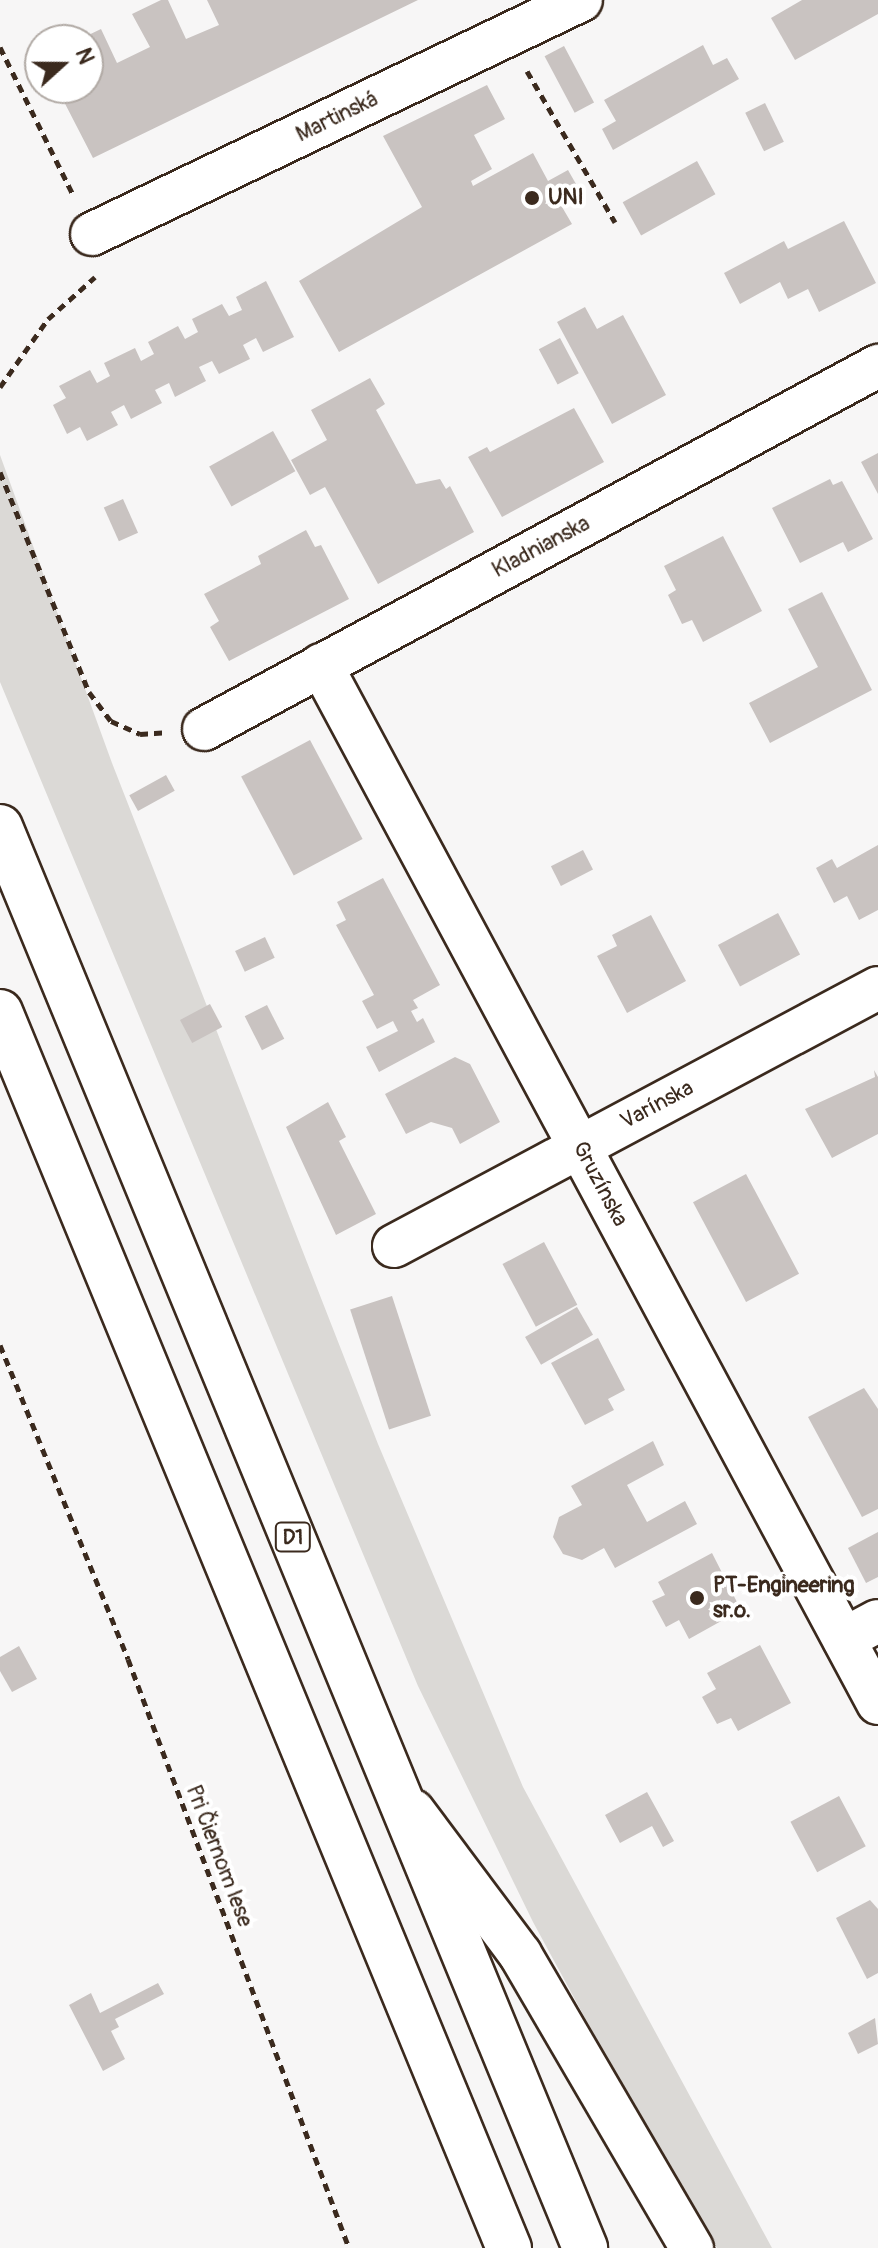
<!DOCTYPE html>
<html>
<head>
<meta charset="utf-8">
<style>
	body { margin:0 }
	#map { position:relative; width:878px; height:2248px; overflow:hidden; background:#f7f6f6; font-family:Pangolin,sans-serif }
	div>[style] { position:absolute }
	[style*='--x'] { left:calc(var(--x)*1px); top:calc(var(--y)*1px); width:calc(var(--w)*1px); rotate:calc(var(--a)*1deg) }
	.green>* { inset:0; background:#dbd9d6 }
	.building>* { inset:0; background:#c9c3c1; transform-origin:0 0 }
	.path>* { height:5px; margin-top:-2.5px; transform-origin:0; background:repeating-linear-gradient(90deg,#3b2a1e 0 8px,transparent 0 14px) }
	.roads { filter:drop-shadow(2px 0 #3b2a1e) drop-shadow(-2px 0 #3b2a1e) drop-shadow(0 2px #3b2a1e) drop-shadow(0 -2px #3b2a1e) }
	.minor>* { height:42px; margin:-21px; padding:0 21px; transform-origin:21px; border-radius:21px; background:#fff }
	.highway>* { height:44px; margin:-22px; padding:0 22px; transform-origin:22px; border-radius:22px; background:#fff }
	.dots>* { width:22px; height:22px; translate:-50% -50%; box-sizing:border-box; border:4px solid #fff; border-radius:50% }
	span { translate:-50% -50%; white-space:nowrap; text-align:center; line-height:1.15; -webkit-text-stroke:8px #fff; paint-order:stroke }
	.shield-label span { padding:2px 6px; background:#fff; border:2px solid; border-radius:6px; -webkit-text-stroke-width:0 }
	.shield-label { font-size:20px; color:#3b2a1e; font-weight:700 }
	.street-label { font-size:22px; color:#3b2a1e }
	.poi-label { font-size:22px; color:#3b2a1e; font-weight:700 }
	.left { translate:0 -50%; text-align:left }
	.north { position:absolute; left:24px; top:24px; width:80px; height:80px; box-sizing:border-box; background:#fff; border:2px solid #b1aaa5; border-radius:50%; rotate:69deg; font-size:22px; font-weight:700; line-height:32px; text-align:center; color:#3b2a1e }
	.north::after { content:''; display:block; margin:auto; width:28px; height:36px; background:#3b2a1e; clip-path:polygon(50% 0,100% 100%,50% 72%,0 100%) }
</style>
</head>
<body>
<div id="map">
	<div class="green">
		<div style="clip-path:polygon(0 455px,112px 763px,378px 1444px,523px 1787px,772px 2248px,717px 2248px,655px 2147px,533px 1922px,418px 1686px,0 682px)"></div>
	</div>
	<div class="building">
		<div style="clip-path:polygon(161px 0,168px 0,186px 39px,219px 25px,207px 0,418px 0,93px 158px,59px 92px,88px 88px,88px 40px,78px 40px,101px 29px,117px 63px,150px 47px,132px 14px)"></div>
		<div style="clip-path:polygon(802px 0,878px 0,878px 14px,795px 60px,771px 18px)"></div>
		<div style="clip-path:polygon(703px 45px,713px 65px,727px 58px,739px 79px,613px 150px,602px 129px,616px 121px,604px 100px)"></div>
		<div style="left:564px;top:46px;width:64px;height:22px;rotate:62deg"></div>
		<div style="clip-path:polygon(487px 85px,505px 119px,474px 135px,492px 169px,471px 181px,473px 186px,533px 153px,548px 181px,568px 170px,576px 184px,555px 195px,572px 224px,339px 352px,299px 281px,422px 207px,383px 136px)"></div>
		<div style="left:765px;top:103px;width:43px;height:22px;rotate:64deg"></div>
		<div style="left:697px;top:161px;width:38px;height:85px;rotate:61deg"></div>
		<div style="clip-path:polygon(844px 221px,876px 283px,819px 312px,808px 289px,788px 299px,780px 282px,740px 304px,724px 273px,784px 241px,788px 249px)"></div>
		<div style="clip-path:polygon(266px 281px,294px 337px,263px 352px,256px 338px,243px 345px,250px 359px,219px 374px,212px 361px,199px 367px,206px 381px,175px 397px,169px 383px,155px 390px,162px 403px,131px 419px,124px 405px,111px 412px,118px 425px,87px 441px,80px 427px,67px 434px,53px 405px,66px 398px,59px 386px,90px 370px,97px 383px,110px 376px,104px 363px,135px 348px,141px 361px,154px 354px,148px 342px,178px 326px,185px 339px,198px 332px,192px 319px,222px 304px,229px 316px,242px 310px,236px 297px)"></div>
		<div style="clip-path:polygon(585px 307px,597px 329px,623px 315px,666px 395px,612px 424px,557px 322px)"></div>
		<div style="left:560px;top:338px;width:40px;height:24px;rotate:62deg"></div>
		<div style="clip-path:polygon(370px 378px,385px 404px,376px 410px,416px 484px,440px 479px,446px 489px,450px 486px,474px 532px,378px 584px,325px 487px,310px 495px,291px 460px,327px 440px,311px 410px)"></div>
		<div style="clip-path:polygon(574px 408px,604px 462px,502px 517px,468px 457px,487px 447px,490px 452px)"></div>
		<div style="left:273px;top:431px;width:46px;height:73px;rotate:61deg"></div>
		<div style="clip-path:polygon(878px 453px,878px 494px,861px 462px)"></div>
		<div style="clip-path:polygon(830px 479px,833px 485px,842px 481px,873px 539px,848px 552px,843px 542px,800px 563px,772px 508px)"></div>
		<div style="left:123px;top:499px;width:37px;height:21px;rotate:66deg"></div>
		<div style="clip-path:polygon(306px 530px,315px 547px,321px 545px,349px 599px,229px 661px,210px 627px,219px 621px,204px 594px,261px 564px,258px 556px)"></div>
		<div style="clip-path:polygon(723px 536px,762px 611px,703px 642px,692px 620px,682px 624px,668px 595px,676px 590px,664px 566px)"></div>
		<div style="clip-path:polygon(822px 592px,872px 690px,770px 743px,749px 703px,818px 667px,788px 609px)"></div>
		<div style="left:310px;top:740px;width:112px;height:78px;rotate:62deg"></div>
		<div style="left:166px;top:775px;width:18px;height:42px;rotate:61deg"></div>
		<div style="clip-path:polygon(878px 845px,878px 910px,859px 920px,847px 896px,834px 903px,816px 868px,832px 859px,837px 868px)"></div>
		<div style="left:583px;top:850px;width:22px;height:36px;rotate:63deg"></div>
		<div style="clip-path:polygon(383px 878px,440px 985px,413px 1000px,418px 1008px,411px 1011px,417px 1022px,423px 1018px,435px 1042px,379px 1072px,366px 1047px,398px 1031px,393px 1021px,377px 1029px,362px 1001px,374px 995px,336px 925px,346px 920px,337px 902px)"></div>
		<div style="left:778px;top:913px;width:47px;height:68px;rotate:62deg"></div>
		<div style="clip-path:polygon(651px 915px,686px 981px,627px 1013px,597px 956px,617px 946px,612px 935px)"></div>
		<div style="left:265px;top:937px;width:23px;height:33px;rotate:65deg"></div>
		<div style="left:210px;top:1004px;width:26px;height:34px;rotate:62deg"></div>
		<div style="left:267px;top:1005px;width:38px;height:25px;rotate:63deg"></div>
		<div style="clip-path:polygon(455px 1057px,470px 1064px,500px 1122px,460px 1144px,452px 1128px,431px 1122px,406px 1134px,385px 1094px)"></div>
		<div style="clip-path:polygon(874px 1070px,878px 1077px,878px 1134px,832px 1158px,805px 1109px,875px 1077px)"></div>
		<div style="clip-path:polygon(328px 1102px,346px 1137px,339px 1141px,376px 1214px,336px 1235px,286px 1127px)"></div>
		<div style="left:746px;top:1174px;width:113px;height:60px;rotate:62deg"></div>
		<div style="left:544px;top:1242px;width:71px;height:47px;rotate:62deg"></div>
		<div style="left:392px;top:1296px;width:126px;height:44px;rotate:72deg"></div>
		<div style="left:577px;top:1307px;width:32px;height:60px;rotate:60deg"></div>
		<div style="clip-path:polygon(598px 1338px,625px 1390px,608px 1399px,614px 1410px,585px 1425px,551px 1363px)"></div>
		<div style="clip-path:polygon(864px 1388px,878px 1409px,878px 1509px,862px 1517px,808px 1417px)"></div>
		<div style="clip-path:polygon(653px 1441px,664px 1465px,627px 1485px,647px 1522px,685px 1501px,697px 1524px,615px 1568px,604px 1548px,582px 1560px,563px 1554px,553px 1537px,559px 1517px,582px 1505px,571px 1486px)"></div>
		<div style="clip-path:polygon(878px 1532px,878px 1577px,866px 1583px,848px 1548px)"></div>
		<div style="clip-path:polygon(712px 1553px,741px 1610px,689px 1639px,679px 1620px,666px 1627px,652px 1601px,665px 1595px,658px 1582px)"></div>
		<div style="clip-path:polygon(760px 1645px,791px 1703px,738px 1731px,731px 1718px,717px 1724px,702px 1697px,716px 1689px,707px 1673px)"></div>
		<div style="clip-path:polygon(19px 1646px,37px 1679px,12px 1692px,0 1671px,0 1657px)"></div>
		<div style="clip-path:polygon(647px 1792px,674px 1841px,663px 1847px,652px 1826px,620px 1843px,605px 1815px)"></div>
		<div style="left:839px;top:1796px;width:57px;height:55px;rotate:62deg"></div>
		<div style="clip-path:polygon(870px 1900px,878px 1909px,878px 1973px,867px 1979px,836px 1918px)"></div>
		<div style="clip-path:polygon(158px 1983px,164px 1994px,115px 2019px,119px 2027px,111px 2031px,125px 2059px,103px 2071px,69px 2005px,91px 1993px,100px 2013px)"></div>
		<div style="clip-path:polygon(875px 2018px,878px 2044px,858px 2054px,848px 2033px)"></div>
	</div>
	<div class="path">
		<div style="--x:0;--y:47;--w:167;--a:63.7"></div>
		<div style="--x:527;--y:71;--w:175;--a:59.8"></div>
		<div style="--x:0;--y:387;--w:83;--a:-54.8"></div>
		<div style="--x:48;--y:319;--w:63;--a:-41.8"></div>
		<div style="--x:0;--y:472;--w:237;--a:68"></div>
		<div style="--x:89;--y:692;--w:36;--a:53"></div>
		<div style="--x:111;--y:721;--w:32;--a:24"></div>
		<div style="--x:140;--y:734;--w:26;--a:-4"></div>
		<div style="--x:0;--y:1345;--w:339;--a:67.8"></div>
		<div style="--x:128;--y:1659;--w:629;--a:69.43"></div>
	</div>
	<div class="roads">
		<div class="minor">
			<div style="--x:92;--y:234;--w:542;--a:-25.57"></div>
			<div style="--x:321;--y:665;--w:1178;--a:61.78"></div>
			<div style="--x:204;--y:729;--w:766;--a:-28.31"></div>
			<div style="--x:394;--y:1246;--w:548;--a:-28.06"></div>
			<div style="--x:844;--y:1639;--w:38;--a:-28"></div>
			<div style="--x:413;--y:1811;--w:179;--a:53.2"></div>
			<div style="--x:520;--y:1954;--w:341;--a:59.7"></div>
		</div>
		<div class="highway">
			<div style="--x:0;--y:827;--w:1537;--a:67.62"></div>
			<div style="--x:0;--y:1012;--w:1337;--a:67.62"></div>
		</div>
	</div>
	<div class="dots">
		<div style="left:532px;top:198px;background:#3b2a1e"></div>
		<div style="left:697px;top:1598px;background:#3b2a1e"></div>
	</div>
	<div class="shield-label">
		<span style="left:293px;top:1537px">D1</span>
	</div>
	<div class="street-label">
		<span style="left:337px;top:117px;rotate:-26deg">Martinská</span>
		<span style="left:541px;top:547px;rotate:-28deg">Kladnianska</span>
		<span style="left:657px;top:1105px;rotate:-28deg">Varínska</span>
		<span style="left:600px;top:1184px;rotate:62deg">Gruzínska</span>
		<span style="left:219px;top:1856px;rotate:69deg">Pri Čiernom lese</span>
	</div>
	<div class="poi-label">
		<span class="left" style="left:548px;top:198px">UNI</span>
		<span class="left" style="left:713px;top:1598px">PT-Engineering<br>sr.o.</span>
	</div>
	<div class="north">N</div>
</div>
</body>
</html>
